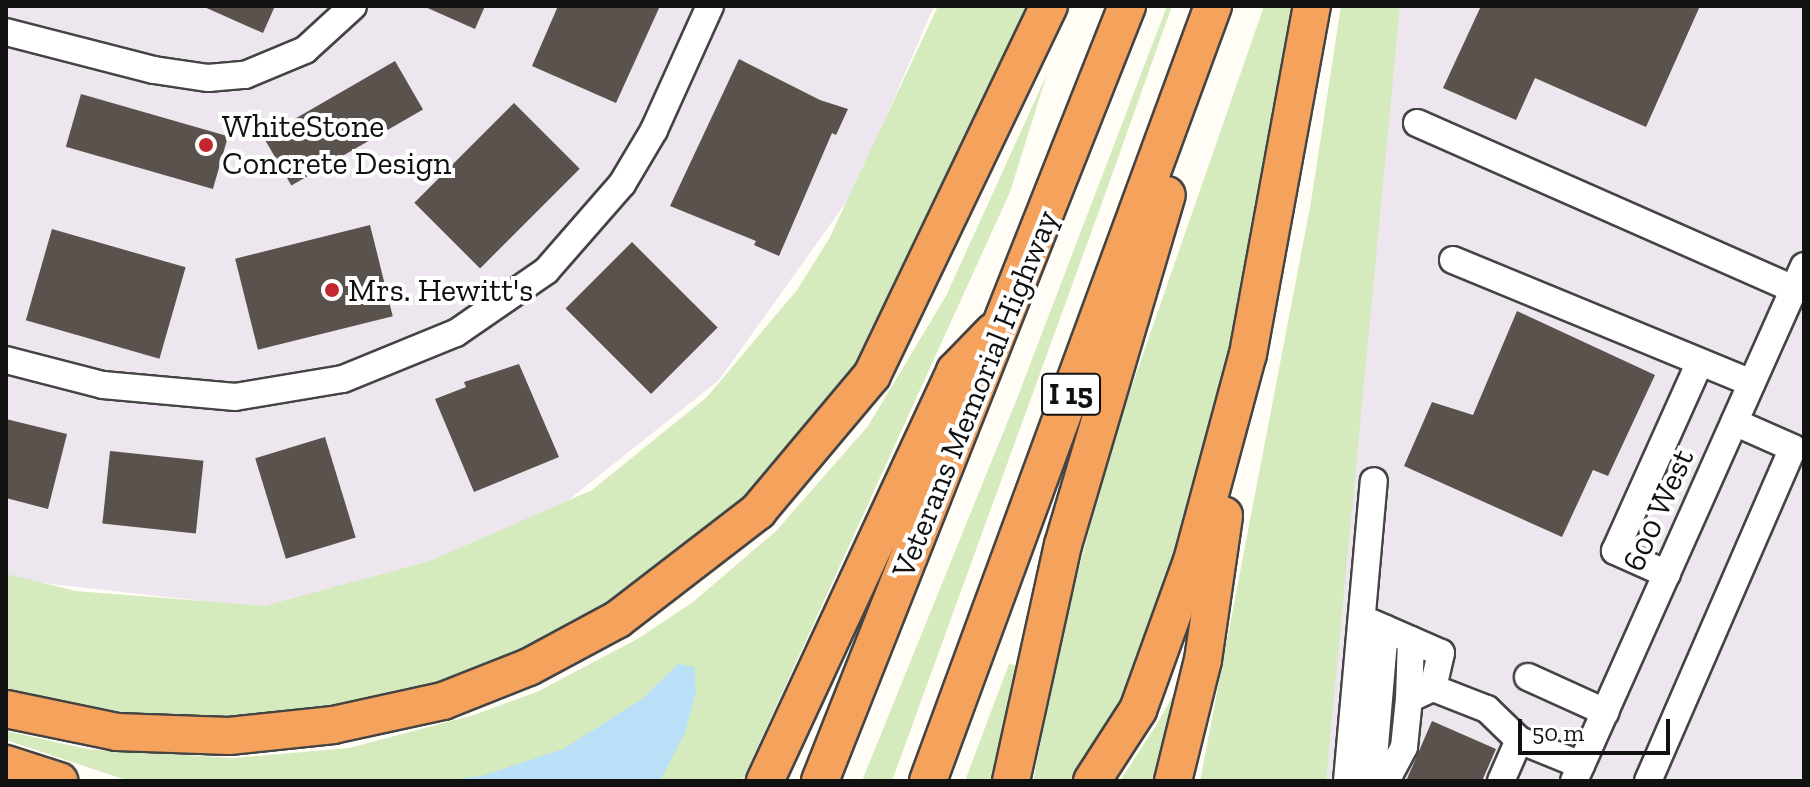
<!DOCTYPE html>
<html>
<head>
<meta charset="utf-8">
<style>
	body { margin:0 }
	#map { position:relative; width:1810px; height:787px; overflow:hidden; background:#fffdf5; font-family:"Zilla Slab",serif }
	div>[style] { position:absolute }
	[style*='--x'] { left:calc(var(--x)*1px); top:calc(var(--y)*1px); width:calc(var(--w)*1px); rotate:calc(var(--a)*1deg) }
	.industrial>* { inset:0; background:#eee6ef }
	.green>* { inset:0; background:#d5ebbd }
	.water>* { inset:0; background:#b9e0f7 }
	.building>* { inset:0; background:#5a524d; transform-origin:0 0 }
	.roads { filter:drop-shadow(2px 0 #444) drop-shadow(-2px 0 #444) drop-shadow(0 2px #444) drop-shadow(0 -2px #444) }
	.minor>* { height:26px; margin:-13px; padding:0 13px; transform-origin:13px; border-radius:13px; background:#fff }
	.highway>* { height:36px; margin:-18px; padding:0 18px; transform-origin:18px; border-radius:18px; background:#f5a25d }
	.dots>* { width:22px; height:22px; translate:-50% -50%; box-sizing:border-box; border:4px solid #fff; border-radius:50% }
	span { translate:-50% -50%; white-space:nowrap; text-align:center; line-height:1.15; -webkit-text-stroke:8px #fff; paint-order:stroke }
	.shield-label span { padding:2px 6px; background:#fff; border:2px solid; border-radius:6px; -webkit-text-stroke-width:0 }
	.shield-label { font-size:30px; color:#111; font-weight:700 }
	.poi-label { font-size:32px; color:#111 }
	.left { translate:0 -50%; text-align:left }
	.street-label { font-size:32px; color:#111 }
	.frame { position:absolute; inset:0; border:8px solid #111; pointer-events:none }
	.scale { position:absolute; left:1518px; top:719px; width:152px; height:36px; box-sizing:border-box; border:4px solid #111; border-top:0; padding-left:10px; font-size:24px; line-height:28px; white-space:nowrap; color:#111; -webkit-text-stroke:6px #fff; paint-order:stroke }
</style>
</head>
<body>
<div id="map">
	<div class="industrial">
		<div style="clip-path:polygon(6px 6px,934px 6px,854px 191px,719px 380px,492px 561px,266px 608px,6px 579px)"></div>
		<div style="clip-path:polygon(1367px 6px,1804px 6px,1804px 781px,1262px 781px)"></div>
	</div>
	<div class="green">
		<div style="clip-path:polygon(938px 6px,1027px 6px,920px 258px,877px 342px,757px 496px,575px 630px,428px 689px,358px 706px,253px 718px,155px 718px,6px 691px,6px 574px,76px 591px,264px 606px,430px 561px,592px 490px,707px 397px,797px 290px,829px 239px)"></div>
		<div style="clip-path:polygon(1167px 6px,1172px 6px,1107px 189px,892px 781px,862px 781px,1018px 396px)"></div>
		<div style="clip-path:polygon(1264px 6px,1299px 6px,1203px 506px,1137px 683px,1076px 781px,1033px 781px,1066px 615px,1116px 432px)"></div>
		<div style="clip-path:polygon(1341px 6px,1400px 6px,1326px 781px,1200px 781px,1311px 202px)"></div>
		<div style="clip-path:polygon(1047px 74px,1010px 192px,742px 781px,129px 781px,6px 740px,6px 731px,87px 749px,234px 758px,349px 748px,474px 715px,539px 691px,639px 638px,693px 602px,776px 531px,868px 426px,946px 296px)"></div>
		<div style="clip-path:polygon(1009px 664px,1019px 666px,992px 781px,965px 781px)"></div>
		<div style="clip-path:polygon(1186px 672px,1171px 781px,1120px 781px,1157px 724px)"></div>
	</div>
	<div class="water">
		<div style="clip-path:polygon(678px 664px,694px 667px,696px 692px,685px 733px,660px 781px,441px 781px,481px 776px,563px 749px,642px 699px)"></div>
	</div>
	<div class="building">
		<div style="clip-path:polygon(202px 6px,275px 6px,263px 33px)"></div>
		<div style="clip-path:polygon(423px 6px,485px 6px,475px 29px)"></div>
		<div style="clip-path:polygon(558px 6px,660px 6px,616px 103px,532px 66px)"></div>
		<div style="clip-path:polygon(1481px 6px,1700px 6px,1646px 127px,1535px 78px,1516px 120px,1443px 88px)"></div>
		<div style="clip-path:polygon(739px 59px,820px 100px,848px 109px,836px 135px,832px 133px,779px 256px,754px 245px,756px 241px,670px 206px)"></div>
		<div style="left:395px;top:61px;width:56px;height:152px;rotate:60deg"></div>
		<div style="left:81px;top:94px;width:153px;height:55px;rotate:16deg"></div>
		<div style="left:514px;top:103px;width:93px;height:141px;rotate:45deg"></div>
		<div style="left:370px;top:225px;width:94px;height:139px;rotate:76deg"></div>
		<div style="left:52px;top:229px;width:139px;height:95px;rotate:16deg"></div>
		<div style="left:632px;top:242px;width:121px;height:94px;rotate:45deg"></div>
		<div style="clip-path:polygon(1517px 311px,1655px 375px,1608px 476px,1593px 470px,1562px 537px,1404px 466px,1432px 402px,1473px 415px)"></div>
		<div style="clip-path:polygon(519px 364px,559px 457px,474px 492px,435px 399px,466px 387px,464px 382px)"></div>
		<div style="clip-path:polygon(6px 419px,67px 434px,48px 509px,6px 498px)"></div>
		<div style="left:325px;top:437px;width:105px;height:73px;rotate:73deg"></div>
		<div style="left:110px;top:451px;width:94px;height:73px;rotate:6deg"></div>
		<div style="clip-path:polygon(1432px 721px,1496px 749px,1482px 781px,1406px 781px)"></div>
	</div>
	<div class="roads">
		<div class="minor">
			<div style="--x:6;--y:32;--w:153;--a:14.4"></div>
			<div style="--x:154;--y:70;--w:55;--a:8.4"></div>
			<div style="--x:208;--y:78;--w:37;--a:-5"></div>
			<div style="--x:245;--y:75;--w:65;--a:-22.6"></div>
			<div style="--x:305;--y:50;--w:65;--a:-42.5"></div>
			<div style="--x:1417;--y:123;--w:412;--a:23.8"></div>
			<div style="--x:1453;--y:260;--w:323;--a:22.4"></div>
			<div style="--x:6;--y:360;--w:100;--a:14.5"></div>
			<div style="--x:103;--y:385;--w:133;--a:5.2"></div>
			<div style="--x:235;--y:397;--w:109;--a:-9.5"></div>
			<div style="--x:343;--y:379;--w:122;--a:-22.2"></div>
			<div style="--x:456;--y:333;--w:109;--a:-34.6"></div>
			<div style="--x:546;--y:271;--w:116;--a:-48.9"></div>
			<div style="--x:622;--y:184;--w:63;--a:-59.3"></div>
			<div style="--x:654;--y:130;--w:136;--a:-65.7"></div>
			<div style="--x:1667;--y:574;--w:57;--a:-156.1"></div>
			<div style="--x:1615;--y:551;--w:207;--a:-65.8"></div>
			<div style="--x:1372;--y:623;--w:75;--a:23.5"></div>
			<div style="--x:1441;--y:653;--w:36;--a:103"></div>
			<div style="--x:1528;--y:677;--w:85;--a:24.4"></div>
			<div style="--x:1409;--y:699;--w:59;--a:-88.1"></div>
			<div style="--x:1347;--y:781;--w:301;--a:-84.9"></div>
			<div style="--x:1372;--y:781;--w:153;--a:-85.1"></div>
			<div style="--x:1386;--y:781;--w:38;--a:-62"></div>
			<div style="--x:1404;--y:747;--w:48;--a:-84.1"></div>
			<div style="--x:1409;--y:699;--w:26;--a:-25"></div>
			<div style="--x:1433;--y:688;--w:58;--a:21.3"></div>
			<div style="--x:1487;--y:709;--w:45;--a:44.1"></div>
			<div style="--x:1519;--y:740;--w:67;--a:22"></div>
			<div style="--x:1501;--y:781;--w:45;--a:-66.3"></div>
			<div style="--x:1574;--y:781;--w:564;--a:-65.93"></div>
			<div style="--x:1648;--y:781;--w:363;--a:-66.5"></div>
			<div style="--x:1793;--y:448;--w:64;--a:-156.2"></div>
		</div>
		<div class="highway">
			<div style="--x:6;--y:709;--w:113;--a:11.7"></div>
			<div style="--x:117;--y:732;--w:112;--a:2"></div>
			<div style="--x:229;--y:736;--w:105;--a:-6"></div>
			<div style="--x:333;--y:725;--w:113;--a:-12.3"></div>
			<div style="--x:443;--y:701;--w:92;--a:-21.6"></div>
			<div style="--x:529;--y:667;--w:101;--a:-28.3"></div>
			<div style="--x:618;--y:619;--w:177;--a:-37.6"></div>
			<div style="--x:758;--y:511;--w:177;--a:-50"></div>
			<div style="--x:872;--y:375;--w:409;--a:-64.4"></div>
			<div style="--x:6;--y:764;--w:56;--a:17.8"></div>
			<div style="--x:765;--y:781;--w:452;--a:-65.1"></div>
			<div style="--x:955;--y:371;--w:56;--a:-45.7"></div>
			<div style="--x:820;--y:781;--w:834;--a:-68.39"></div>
			<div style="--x:928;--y:781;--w:826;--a:-69.81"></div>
			<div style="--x:1011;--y:781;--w:242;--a:-77.6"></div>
			<div style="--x:1063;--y:545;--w:365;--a:-73.5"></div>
			<div style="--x:1092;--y:781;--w:85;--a:-57.1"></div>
			<div style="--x:1138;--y:710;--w:158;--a:-70.1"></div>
			<div style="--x:1192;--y:561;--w:214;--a:-74.9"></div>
			<div style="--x:1248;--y:354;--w:354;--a:-79.6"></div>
			<div style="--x:1173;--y:781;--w:125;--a:-76.1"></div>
			<div style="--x:1203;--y:660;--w:146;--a:-81.7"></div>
		</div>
	</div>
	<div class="dots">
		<div style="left:206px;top:145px;background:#c4262e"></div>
		<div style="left:332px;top:290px;background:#c4262e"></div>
	</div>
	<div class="shield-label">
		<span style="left:1071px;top:394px">I 15</span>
	</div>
	<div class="poi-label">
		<span class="left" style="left:222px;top:145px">WhiteStone<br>Concrete Design</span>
		<span class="left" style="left:348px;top:290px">Mrs. Hewitt's</span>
	</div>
	<div class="street-label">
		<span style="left:975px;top:394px;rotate:-68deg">Veterans Memorial Highway</span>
		<span style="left:1658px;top:510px;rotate:-66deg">600 West</span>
	</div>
	<div class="frame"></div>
	<div class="scale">50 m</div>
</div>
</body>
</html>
